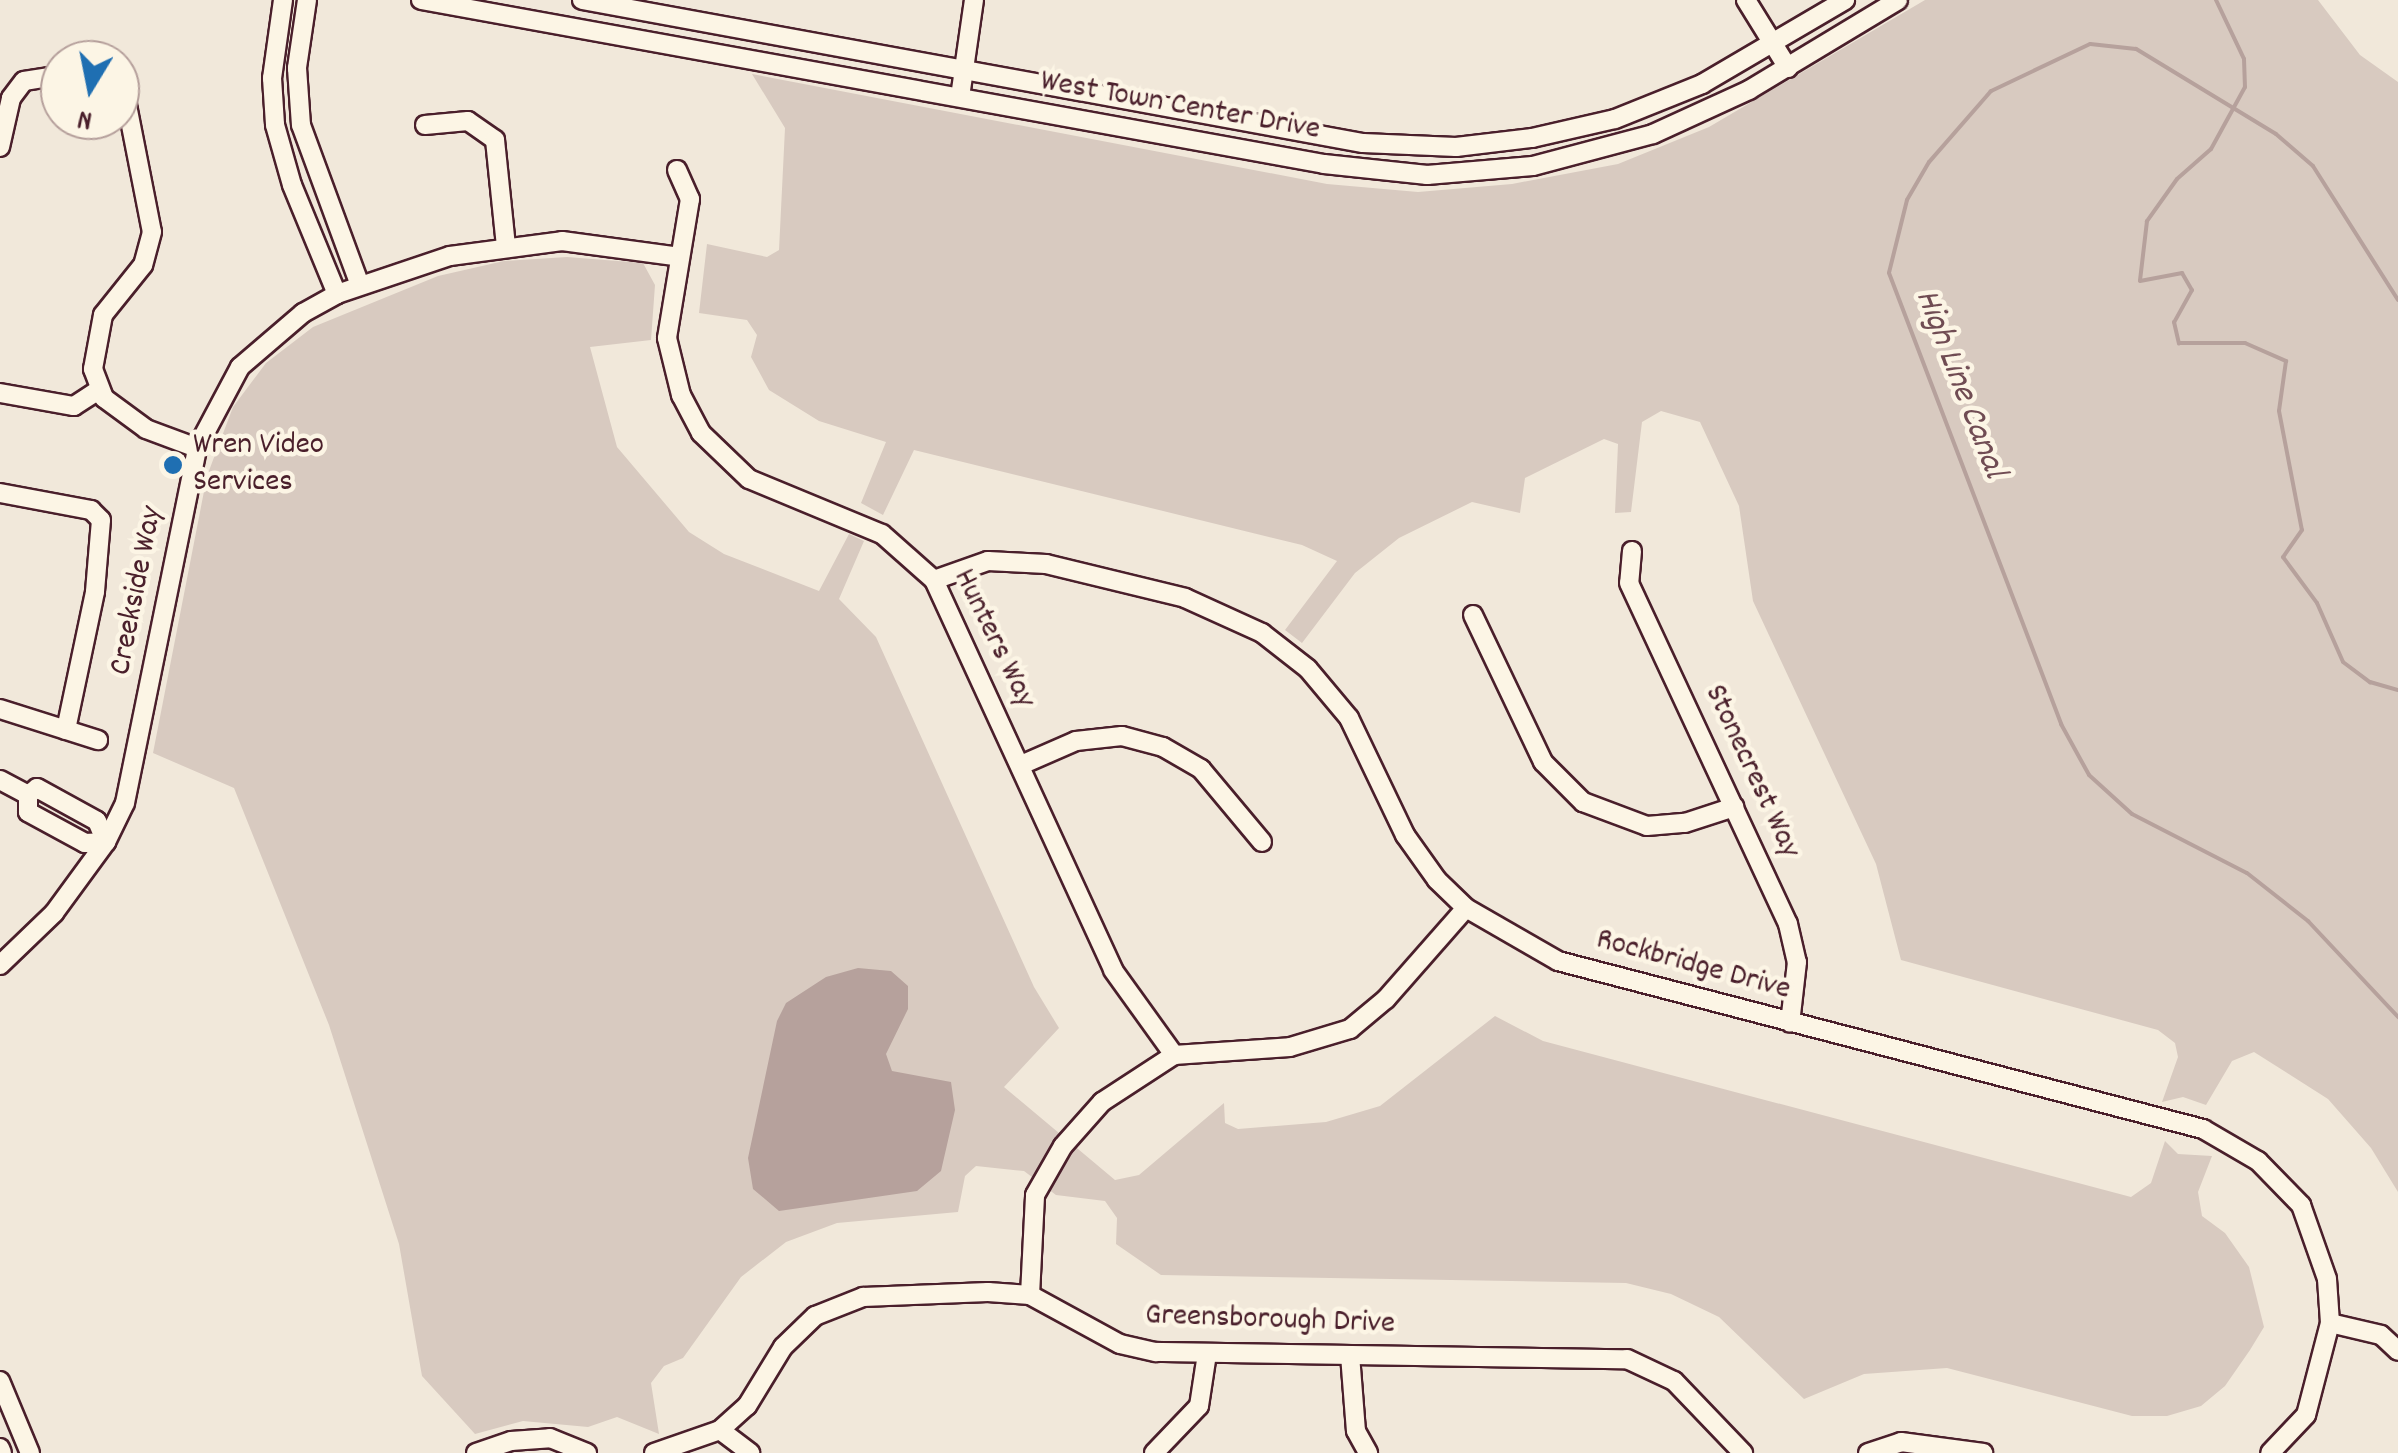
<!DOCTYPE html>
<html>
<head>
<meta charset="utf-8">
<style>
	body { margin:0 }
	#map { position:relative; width:2398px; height:1453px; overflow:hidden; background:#f1e8da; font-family:Dekko,sans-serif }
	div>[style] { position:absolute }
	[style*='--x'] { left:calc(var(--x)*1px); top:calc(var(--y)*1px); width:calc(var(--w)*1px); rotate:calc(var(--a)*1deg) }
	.green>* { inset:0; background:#d8cac0 }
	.water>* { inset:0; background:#b6a19c }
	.stream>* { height:4px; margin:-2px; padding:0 2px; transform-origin:2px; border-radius:2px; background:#b6a19c }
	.roads { filter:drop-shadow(2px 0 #4a1f2b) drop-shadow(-2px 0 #4a1f2b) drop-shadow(0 2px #4a1f2b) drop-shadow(0 -2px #4a1f2b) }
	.minor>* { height:18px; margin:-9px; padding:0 9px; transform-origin:9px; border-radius:9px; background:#fcf5e5 }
	.dots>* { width:28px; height:28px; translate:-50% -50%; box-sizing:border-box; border:5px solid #fcf5e5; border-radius:50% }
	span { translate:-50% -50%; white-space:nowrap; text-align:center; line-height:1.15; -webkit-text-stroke:9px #fcf5e5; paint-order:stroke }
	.street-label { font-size:32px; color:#4a1f2b }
	.poi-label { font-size:32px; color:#4a1f2b }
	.left { translate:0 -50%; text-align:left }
	.water-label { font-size:35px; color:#704c53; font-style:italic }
	.north { position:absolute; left:40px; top:40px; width:100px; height:100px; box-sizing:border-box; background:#fcf5e5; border:2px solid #b59f9b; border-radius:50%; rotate:190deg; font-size:28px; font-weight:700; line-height:40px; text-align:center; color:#4a1f2b }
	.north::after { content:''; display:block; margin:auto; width:35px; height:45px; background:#1f6fb2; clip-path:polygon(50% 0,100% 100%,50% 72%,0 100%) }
</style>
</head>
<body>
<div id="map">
	<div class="green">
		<div style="clip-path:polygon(1925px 0,2318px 0,2360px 55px,2398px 82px,2398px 1192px,2371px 1148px,2328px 1099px,2254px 1052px,2232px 1061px,2206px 1105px,2183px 1097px,2162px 1102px,2178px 1057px,2175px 1043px,2158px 1030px,1901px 960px,1876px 864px,1753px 601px,1739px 506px,1700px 422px,1661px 411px,1642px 422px,1631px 512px,1615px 513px,1618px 444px,1604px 439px,1525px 478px,1520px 513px,1472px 502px,1399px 538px,1355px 573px,1302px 643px,1285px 630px,1337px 561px,1302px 545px,914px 450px,883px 515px,861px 503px,886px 442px,819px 421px,769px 390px,751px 357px,757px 335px,747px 320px,699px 313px,707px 244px,767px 257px,779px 250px,785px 128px,752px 74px,1327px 184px,1418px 192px,1512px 184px,1618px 164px,1709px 127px)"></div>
		<div style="clip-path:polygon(567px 257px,643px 263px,655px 285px,651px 340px,590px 347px,617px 447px,689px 532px,724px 554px,819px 591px,849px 534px,864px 541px,839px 599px,876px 637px,1034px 987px,1059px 1028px,1004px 1087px,1115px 1180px,1139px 1175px,1224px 1103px,1225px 1123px,1238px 1129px,1326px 1122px,1380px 1106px,1495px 1016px,1543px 1041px,2131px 1197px,2151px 1183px,2165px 1141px,2178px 1154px,2212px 1156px,2198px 1192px,2202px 1216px,2225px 1233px,2249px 1267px,2264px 1327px,2250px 1350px,2225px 1386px,2201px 1406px,2167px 1416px,2132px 1416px,1947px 1368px,1864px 1374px,1804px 1399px,1719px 1317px,1671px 1294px,1626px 1283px,1161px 1275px,1116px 1244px,1117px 1218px,1105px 1201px,1056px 1195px,1024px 1171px,976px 1166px,965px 1176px,958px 1212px,837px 1223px,786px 1242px,741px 1277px,683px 1358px,664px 1366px,651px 1383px,659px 1434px,617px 1417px,588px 1427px,523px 1421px,475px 1434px,422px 1376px,399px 1244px,329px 1025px,234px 788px,153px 753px,207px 476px,233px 407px,266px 363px,313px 327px,438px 276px,504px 261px)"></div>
	</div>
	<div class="water">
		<div style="clip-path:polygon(858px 968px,891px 971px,908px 986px,908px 1009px,886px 1054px,892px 1071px,951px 1082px,955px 1110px,941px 1171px,917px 1191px,779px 1211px,753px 1189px,748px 1158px,777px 1021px,786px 1003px,826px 977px)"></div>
	</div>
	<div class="stream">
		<div style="--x:2216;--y:0;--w:65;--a:64.6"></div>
		<div style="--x:2244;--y:59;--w:28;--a:88"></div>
		<div style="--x:2245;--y:87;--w:71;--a:118.7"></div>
		<div style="--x:2211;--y:149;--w:45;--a:138.6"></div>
		<div style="--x:2177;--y:179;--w:52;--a:125.5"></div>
		<div style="--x:2147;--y:221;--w:60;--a:96.7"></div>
		<div style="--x:2140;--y:281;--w:43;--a:-10.8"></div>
		<div style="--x:2182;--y:273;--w:20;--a:60"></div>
		<div style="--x:2192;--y:290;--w:37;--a:119"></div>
		<div style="--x:2174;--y:322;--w:22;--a:77"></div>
		<div style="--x:2179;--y:343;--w:66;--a:0"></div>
		<div style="--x:2245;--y:343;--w:45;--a:23.7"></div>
		<div style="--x:2286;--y:361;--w:50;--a:98"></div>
		<div style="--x:2279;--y:411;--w:121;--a:79.1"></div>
		<div style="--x:2302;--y:530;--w:33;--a:125"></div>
		<div style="--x:2283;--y:557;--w:57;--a:53.5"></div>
		<div style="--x:2317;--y:603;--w:64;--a:66.2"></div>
		<div style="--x:2343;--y:662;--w:34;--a:37"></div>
		<div style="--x:2370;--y:682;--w:29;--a:16"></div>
		<div style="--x:2398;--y:300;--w:159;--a:-122.4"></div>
		<div style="--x:2313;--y:166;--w:49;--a:-139.1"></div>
		<div style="--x:2276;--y:134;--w:164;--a:-148.7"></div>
		<div style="--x:2136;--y:49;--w:46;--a:-173.8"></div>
		<div style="--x:2090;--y:44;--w:110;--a:154.6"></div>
		<div style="--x:1991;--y:91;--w:94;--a:131.1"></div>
		<div style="--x:1929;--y:162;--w:44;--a:120.1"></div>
		<div style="--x:1907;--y:200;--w:75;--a:103.9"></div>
		<div style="--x:1889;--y:273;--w:483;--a:69.1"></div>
		<div style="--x:2061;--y:724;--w:58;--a:61.2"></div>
		<div style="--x:2089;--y:775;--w:58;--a:42.2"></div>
		<div style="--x:2132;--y:814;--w:129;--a:27.2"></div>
		<div style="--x:2247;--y:873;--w:78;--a:38.2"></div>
		<div style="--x:2308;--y:921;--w:132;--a:46.8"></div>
	</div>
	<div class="roads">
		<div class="minor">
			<div style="--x:283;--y:0;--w:79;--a:98"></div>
			<div style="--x:272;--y:78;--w:47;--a:86.3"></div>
			<div style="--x:275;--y:125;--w:62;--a:74.2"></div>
			<div style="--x:292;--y:185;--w:118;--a:67.6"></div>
			<div style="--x:307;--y:0;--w:69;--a:98.4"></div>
			<div style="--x:297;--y:68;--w:57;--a:86"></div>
			<div style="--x:301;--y:125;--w:168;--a:69.8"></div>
			<div style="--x:421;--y:0;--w:918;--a:10.29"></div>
			<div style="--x:1324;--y:164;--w:104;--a:6.1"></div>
			<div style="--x:1427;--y:175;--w:106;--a:-4.9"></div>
			<div style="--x:1533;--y:166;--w:124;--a:-14.9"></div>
			<div style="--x:1653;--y:134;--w:106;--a:-24.6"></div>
			<div style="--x:1749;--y:90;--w:174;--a:-31.1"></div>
			<div style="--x:582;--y:0;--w:794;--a:10.38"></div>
			<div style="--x:1363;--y:143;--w:93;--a:2.5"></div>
			<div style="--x:1456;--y:147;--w:77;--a:-6.8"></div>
			<div style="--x:1532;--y:138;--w:85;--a:-12.9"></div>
			<div style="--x:1615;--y:119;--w:94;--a:-21.9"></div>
			<div style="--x:1702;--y:84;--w:166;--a:-30.4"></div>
			<div style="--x:1746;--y:0;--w:80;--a:58.3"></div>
			<div style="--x:960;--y:97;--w:98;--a:-81.8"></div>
			<div style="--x:120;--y:98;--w:10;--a:45"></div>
			<div style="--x:127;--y:105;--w:129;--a:78.9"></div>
			<div style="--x:152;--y:232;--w:34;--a:105"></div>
			<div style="--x:143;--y:265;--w:64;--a:128.7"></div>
			<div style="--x:103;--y:315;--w:55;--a:100.5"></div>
			<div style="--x:93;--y:369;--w:31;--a:69"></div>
			<div style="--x:104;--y:398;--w:52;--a:36.4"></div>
			<div style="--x:146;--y:429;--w:54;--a:20.4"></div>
			<div style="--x:425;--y:125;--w:43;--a:-5.3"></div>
			<div style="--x:468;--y:121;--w:33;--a:35"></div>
			<div style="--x:495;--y:140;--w:107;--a:84.1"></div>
			<div style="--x:0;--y:147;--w:50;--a:-77.3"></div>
			<div style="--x:11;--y:98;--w:21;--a:-53"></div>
			<div style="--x:24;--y:81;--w:36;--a:-9"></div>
			<div style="--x:677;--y:170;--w:32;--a:66"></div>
			<div style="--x:690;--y:199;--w:141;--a:99.4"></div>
			<div style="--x:667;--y:338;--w:59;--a:76.2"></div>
			<div style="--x:681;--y:395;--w:43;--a:62.2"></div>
			<div style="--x:701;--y:433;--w:66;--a:43.8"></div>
			<div style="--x:749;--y:479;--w:144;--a:22.5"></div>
			<div style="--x:882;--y:534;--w:69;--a:41.5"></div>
			<div style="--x:934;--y:580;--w:429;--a:65.3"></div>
			<div style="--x:1113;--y:970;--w:105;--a:54.3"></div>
			<div style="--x:0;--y:393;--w:75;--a:10"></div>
			<div style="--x:74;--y:406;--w:31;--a:-33"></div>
			<div style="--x:0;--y:493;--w:93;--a:10.6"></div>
			<div style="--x:91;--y:510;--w:14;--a:45"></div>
			<div style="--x:101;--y:520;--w:72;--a:94.8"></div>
			<div style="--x:95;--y:592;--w:141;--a:101.9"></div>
			<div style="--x:1632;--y:551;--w:32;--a:95"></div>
			<div style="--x:1629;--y:583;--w:376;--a:65"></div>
			<div style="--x:1788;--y:924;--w:39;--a:77"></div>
			<div style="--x:1797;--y:962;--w:61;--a:96.5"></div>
			<div style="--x:934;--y:580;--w:57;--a:-19.4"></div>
			<div style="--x:988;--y:561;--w:58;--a:3"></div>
			<div style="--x:1046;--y:564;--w:143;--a:13.7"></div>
			<div style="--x:1185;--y:598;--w:85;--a:24.4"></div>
			<div style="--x:1262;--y:633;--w:58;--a:38"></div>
			<div style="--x:1308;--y:669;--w:64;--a:50.1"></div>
			<div style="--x:1349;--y:718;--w:130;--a:64.4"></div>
			<div style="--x:1405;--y:835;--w:55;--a:54.6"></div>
			<div style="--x:1437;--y:880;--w:40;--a:44"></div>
			<div style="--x:1466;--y:908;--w:106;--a:29.9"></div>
			<div style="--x:1558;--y:961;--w:667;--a:14.6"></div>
			<div style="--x:2203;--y:1129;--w:64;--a:30.2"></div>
			<div style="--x:2258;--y:1161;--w:62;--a:45.7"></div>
			<div style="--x:2301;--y:1205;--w:78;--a:70.6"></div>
			<div style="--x:2327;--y:1279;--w:44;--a:86.1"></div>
			<div style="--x:2330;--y:1323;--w:95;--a:104.6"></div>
			<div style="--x:2306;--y:1415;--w:52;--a:133.5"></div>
			<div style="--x:1473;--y:615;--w:163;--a:64.5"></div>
			<div style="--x:1543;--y:762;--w:57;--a:45"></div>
			<div style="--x:1583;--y:802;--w:68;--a:20.6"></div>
			<div style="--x:1647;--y:826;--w:38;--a:-5"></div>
			<div style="--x:1685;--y:823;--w:52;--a:-18.1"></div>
			<div style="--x:0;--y:709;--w:103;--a:17.6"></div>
			<div style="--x:1021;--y:765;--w:60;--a:-23.6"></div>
			<div style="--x:1076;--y:741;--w:46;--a:-6.2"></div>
			<div style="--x:1122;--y:736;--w:42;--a:15"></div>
			<div style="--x:1163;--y:747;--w:44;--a:30.1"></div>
			<div style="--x:1201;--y:769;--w:95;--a:50.1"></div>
			<div style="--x:0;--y:780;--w:32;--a:28"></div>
			<div style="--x:37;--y:788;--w:68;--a:28.8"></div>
			<div style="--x:97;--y:821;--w:23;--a:67"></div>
			<div style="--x:106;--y:842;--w:21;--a:177"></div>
			<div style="--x:85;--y:843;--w:65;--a:-151.5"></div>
			<div style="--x:28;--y:812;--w:17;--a:-90"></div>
			<div style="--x:28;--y:795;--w:11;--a:-38"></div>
			<div style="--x:0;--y:965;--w:75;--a:-43.9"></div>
			<div style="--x:54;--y:913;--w:88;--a:-53.8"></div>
			<div style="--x:106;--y:842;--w:43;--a:-64"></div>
			<div style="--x:125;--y:803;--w:362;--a:-78.5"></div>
			<div style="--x:197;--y:448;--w:92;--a:-62"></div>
			<div style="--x:240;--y:367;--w:83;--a:-40.6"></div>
			<div style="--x:303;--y:313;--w:39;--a:-29"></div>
			<div style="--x:337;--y:294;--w:119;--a:-18.6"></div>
			<div style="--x:450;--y:256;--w:113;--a:-7.6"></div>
			<div style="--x:562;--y:241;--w:119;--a:7.7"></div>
			<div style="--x:1030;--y:1295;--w:100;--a:-87.1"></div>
			<div style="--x:1035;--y:1195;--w:56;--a:-60.3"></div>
			<div style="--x:1063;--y:1146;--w:59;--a:-48.4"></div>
			<div style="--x:1102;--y:1102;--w:86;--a:-33.1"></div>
			<div style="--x:1174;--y:1055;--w:116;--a:-3.9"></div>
			<div style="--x:1290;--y:1047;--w:63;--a:-16.7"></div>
			<div style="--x:1350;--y:1029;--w:47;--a:-39.8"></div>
			<div style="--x:1386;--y:999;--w:121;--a:-48.7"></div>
			<div style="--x:2330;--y:1323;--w:52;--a:13.2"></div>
			<div style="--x:2381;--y:1335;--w:23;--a:43"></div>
			<div style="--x:1350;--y:1355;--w:76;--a:85.5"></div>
			<div style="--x:1356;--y:1431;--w:25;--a:61"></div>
			<div style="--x:0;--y:1381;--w:78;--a:67.4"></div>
			<div style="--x:720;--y:1430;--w:38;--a:37"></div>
			<div style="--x:0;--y:1448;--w:5;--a:68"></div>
			<div style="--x:476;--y:1453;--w:37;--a:-19"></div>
			<div style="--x:511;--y:1441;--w:39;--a:-4"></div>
			<div style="--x:550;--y:1438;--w:40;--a:22"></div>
			<div style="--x:654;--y:1453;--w:70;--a:-19.2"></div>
			<div style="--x:720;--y:1430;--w:36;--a:-42"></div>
			<div style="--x:747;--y:1406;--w:69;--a:-58.6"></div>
			<div style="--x:783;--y:1347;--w:45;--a:-44.1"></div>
			<div style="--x:815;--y:1316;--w:52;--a:-21.6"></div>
			<div style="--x:863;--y:1297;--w:125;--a:-2.3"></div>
			<div style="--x:988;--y:1292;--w:42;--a:4.1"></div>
			<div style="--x:1030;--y:1295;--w:102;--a:28.6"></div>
			<div style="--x:1120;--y:1344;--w:37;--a:13"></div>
			<div style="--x:1156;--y:1352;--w:471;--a:0.9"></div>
			<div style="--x:1627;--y:1359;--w:52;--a:25.1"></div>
			<div style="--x:1674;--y:1381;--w:100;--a:46.2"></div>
			<div style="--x:1154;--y:1453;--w:65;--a:-46.2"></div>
			<div style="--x:1199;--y:1406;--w:53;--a:-81.3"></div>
			<div style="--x:1868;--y:1453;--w:35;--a:-18"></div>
			<div style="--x:1901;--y:1442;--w:83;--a:7.6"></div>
		</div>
	</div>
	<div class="dots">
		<div style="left:173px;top:465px;background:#1f6fb2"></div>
	</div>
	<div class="street-label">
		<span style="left:1180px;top:107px;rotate:10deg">West Town Center Drive</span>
		<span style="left:138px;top:591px;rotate:-79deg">Creekside Way</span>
		<span style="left:993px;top:639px;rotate:64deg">Hunters Way</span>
		<span style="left:1751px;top:772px;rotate:65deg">Stonecrest Way</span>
		<span style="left:1693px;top:966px;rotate:15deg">Rockbridge Drive</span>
		<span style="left:1270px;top:1321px;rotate:2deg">Greensborough Drive</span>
	</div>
	<div class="poi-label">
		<span class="left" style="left:193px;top:465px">Wren Video<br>Services</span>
	</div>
	<div class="water-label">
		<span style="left:1959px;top:384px;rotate:69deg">High Line Canal</span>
	</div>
	<div class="north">N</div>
</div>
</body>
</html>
